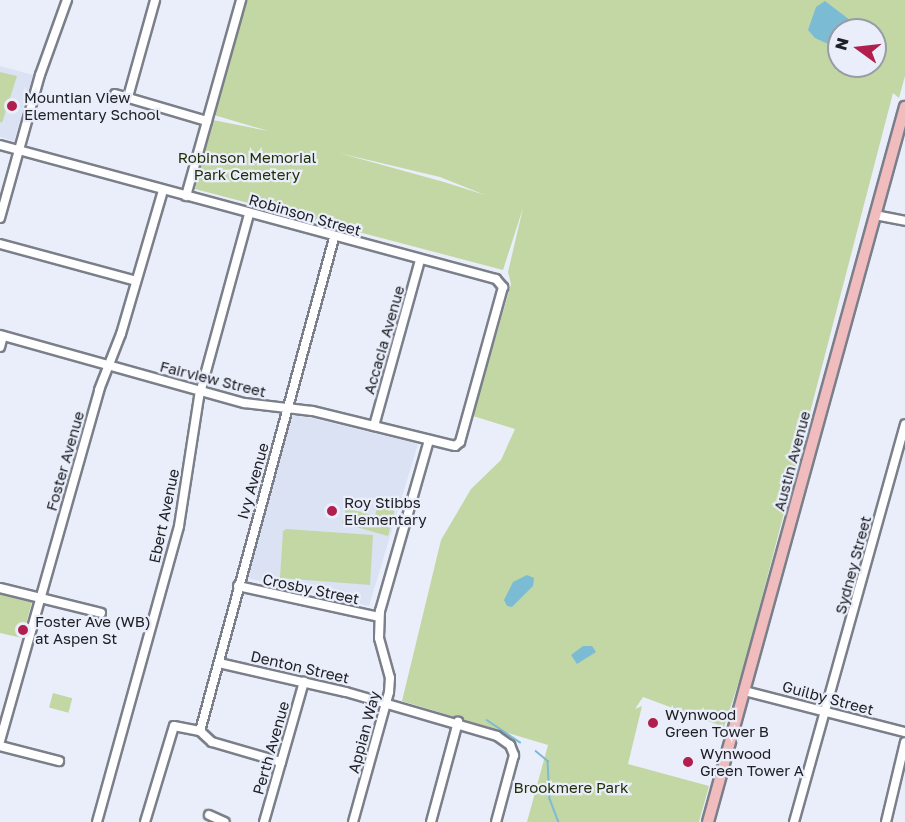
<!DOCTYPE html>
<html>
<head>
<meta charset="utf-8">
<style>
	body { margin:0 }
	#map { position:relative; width:905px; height:822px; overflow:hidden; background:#e9eefa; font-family:"Golos Text",sans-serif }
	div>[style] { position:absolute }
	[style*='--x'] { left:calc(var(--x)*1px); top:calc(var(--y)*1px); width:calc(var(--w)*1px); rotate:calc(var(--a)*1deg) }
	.built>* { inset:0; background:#dae2f4 }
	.green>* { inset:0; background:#c3d7a4; transform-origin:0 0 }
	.water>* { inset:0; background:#7bbbd4 }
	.stream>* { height:1.5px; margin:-0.75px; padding:0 0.75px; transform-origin:0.75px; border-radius:0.75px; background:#7bbbd4 }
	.roads { filter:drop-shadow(2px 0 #7a7f89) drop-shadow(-2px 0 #7a7f89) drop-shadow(0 2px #7a7f89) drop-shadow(0 -2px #7a7f89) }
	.minor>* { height:8px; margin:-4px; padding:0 4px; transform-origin:4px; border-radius:4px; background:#fff }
	.major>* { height:10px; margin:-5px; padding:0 5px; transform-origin:5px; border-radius:5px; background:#f0bcbe }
	.dots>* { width:16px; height:16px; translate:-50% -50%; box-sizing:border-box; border:3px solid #e9eefa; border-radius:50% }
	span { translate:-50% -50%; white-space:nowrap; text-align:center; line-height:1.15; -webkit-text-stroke:4.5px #e9eefa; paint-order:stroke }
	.poi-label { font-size:15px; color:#202126 }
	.left { translate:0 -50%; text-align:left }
	.park-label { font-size:15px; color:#222f07 }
	.street-label { font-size:15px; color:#202126 }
	.north { position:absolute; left:827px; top:18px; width:60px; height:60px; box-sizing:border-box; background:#e9eefa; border:2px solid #999ca5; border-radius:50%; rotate:285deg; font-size:16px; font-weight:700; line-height:24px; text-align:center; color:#202126 }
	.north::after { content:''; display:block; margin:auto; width:21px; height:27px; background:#b01f4d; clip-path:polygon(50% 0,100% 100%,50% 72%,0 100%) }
</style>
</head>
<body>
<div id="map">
	<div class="built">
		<div style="clip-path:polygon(0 66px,33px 75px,14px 141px,0 137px)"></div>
		<div style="clip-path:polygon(299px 415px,418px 444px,369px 606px,247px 578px,291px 417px)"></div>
	</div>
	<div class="green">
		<div style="clip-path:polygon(evenodd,246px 0,905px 0,905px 76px,899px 98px,893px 93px,745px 663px,724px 727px,643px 697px,635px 709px,642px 706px,628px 764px,709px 786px,699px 822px,527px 822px,548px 745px,402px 701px,441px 540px,471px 489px,501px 460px,515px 429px,473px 416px,511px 284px,508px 272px,523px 208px,503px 270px,195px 189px,213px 120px,268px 131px,214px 115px,246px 0,839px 30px,875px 30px,875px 66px,839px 66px,839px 30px,246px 0,339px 153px,440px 177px,485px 195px,444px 182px,339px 153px)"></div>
		<div style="clip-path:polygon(0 72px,17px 76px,2px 123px,0 122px)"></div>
		<div style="clip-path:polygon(378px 504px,395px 509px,388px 536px,342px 523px,346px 508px,375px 516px)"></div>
		<div style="clip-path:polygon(286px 529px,373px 535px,370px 585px,280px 578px,283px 531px)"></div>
		<div style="clip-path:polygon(0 592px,32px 602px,22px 638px,0 633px)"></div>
		<div style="left:53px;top:693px;width:20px;height:15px;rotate:15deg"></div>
	</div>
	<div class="water">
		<div style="clip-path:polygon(825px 1px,863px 30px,839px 30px,839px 49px,815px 38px,808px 30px,816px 7px)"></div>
		<div style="clip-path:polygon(527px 575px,534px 578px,533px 586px,512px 607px,507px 606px,504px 600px,513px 582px)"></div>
		<div style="clip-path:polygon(583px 646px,592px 646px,596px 652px,577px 664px,571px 655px)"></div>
	</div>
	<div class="stream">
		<div style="--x:487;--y:720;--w:40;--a:34"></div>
		<div style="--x:536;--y:751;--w:16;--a:40"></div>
		<div style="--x:548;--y:761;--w:38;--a:87"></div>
		<div style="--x:550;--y:799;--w:25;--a:69"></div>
	</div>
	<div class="roads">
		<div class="minor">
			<div style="--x:115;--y:94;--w:96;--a:16.4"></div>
			<div style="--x:128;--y:97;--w:101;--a:-74.4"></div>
			<div style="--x:0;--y:145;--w:514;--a:15.12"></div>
			<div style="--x:496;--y:279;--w:11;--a:49"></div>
			<div style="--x:503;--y:287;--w:161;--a:105.5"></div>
			<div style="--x:460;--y:442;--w:6;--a:141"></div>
			<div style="--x:455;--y:446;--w:147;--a:-166.2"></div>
			<div style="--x:312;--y:411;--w:68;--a:-173.3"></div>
			<div style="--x:244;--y:403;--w:253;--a:-164.4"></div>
			<div style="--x:186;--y:196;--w:204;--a:-74.3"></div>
			<div style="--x:875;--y:215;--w:31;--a:11"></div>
			<div style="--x:0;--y:218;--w:148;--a:-74.4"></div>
			<div style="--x:40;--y:75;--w:80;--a:-70.2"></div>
			<div style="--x:0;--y:244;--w:141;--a:15.2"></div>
			<div style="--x:0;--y:347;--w:11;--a:-75"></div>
			<div style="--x:374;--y:426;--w:172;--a:-74.5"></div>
			<div style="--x:238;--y:586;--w:144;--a:12.4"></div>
			<div style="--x:0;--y:588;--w:104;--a:13.9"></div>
			<div style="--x:219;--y:663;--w:130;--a:12.9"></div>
			<div style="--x:346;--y:692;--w:157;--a:16.2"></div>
			<div style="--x:497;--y:736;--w:16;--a:35"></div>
			<div style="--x:510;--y:745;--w:11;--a:68"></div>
			<div style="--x:514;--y:755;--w:69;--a:105"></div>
			<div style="--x:745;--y:691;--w:165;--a:14.4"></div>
			<div style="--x:200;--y:731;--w:511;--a:-74.79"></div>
			<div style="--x:0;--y:741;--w:365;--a:-74.2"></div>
			<div style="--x:99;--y:390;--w:60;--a:-68.6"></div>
			<div style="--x:121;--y:334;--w:150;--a:-73.7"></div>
			<div style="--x:0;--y:746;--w:61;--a:14.3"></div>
			<div style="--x:209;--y:815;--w:17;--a:24"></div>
			<div style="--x:97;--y:822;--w:307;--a:-74.5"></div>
			<div style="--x:179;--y:526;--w:131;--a:-81.2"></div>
			<div style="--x:199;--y:397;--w:190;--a:-74.7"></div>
			<div style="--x:145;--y:822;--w:100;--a:-73.2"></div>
			<div style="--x:174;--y:726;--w:26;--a:11"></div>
			<div style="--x:200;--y:731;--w:16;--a:43"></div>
			<div style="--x:212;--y:742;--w:72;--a:16.2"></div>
			<div style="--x:264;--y:822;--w:146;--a:-74.1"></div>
			<div style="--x:353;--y:822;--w:135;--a:-74.5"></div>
			<div style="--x:389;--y:692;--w:14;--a:-86"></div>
			<div style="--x:390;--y:678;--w:41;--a:-105.4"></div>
			<div style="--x:379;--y:638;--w:27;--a:-88"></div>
			<div style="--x:380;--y:611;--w:178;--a:-74"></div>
			<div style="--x:431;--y:822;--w:104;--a:-74.9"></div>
			<div style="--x:794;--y:822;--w:413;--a:-74.4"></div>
			<div style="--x:886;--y:822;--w:82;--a:-76.6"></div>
		</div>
		<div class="major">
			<div style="--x:708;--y:822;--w:742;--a:-74.6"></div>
		</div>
	</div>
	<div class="dots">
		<div style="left:12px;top:106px;background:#b01f4d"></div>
		<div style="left:332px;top:511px;background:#b01f4d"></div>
		<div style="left:23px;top:630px;background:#b01f4d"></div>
		<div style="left:653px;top:723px;background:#b01f4d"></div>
		<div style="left:688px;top:762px;background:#b01f4d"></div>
	</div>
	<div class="poi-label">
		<span class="left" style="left:24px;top:106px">Mountian View<br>Elementary School</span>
		<span class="left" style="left:344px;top:511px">Roy Stibbs<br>Elementary</span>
		<span class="left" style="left:35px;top:630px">Foster Ave (WB)<br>at Aspen St</span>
		<span class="left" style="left:665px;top:723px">Wynwood<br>Green Tower B</span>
		<span class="left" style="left:700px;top:762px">Wynwood<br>Green Tower A</span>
	</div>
	<div class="park-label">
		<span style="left:247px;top:166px">Robinson Memorial<br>Park Cemetery</span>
		<span style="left:571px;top:788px">Brookmere Park</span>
	</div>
	<div class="street-label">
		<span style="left:305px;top:215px;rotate:16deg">Robinson Street</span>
		<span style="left:384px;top:340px;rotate:-74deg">Accacia Avenue</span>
		<span style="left:213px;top:379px;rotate:14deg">Fairview Street</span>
		<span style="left:65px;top:461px;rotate:-74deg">Foster Avenue</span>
		<span style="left:792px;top:461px;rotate:-75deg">Austin Avenue</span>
		<span style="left:253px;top:481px;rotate:-74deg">Ivy Avenue</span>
		<span style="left:164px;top:516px;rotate:-78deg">Ebert Avenue</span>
		<span style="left:853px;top:565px;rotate:-75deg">Sydney Street</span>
		<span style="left:311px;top:589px;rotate:12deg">Crosby Street</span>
		<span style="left:300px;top:667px;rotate:13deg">Denton Street</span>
		<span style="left:828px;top:698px;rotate:15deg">Guilby Street</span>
		<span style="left:364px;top:732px;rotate:-75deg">Appian Way</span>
		<span style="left:271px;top:748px;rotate:-74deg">Perth Avenue</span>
	</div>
	<div class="north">N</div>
</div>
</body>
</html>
